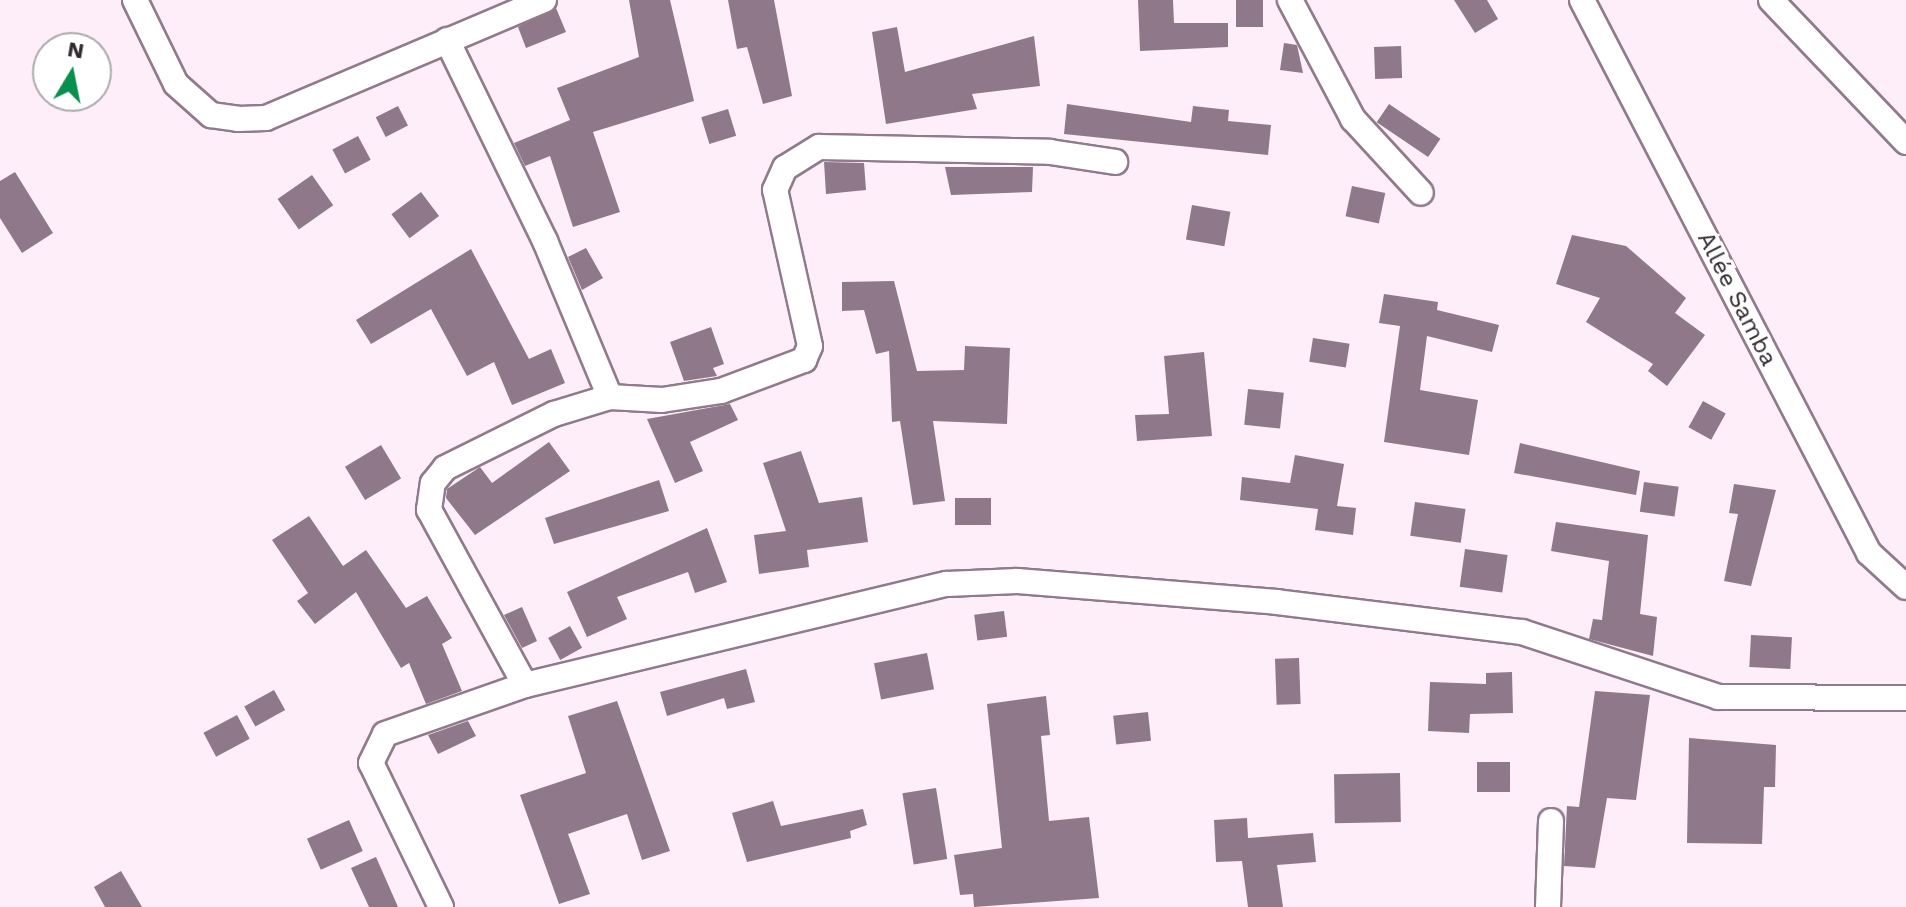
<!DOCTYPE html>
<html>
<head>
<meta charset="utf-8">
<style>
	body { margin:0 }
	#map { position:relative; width:1906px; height:907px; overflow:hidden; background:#fdeefa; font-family:"Work Sans",sans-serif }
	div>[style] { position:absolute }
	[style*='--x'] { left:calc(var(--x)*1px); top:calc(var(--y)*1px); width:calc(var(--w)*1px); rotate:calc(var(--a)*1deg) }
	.building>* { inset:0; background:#8e7889; transform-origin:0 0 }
	.roads { filter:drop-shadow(2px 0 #907a8b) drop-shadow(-2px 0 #907a8b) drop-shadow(0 2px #907a8b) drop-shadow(0 -2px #907a8b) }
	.street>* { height:24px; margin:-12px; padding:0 12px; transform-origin:12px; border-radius:12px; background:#fff }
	span { translate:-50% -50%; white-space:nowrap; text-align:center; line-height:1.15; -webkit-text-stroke:6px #fff; paint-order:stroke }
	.street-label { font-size:24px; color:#332a31 }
	.north { position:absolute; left:32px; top:32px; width:80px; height:80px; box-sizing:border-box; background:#fff; border:2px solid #adaaad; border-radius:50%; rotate:10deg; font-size:22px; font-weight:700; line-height:32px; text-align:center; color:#332a31 }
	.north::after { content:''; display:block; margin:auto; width:28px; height:36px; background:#088f4d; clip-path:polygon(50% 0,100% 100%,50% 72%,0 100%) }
</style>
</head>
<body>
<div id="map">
	<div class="building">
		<div style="clip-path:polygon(629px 0,670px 0,694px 101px,593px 132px,620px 212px,573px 227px,550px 156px,525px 166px,514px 143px,570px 120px,557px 88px,639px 57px)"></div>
		<div style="clip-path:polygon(728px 0,774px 0,792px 96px,763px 104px,747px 47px,737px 49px)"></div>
		<div style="clip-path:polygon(1138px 0,1173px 0,1174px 23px,1228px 23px,1228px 47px,1140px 51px)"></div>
		<div style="left:1236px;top:0;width:27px;height:27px"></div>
		<div style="clip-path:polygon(1454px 0,1487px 0,1498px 19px,1475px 33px)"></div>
		<div style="clip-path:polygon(556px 8px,566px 32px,526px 48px,518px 27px)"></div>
		<div style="clip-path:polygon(897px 27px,905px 72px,1034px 36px,1040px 86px,972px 94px,977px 109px,886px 124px,872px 32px)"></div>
		<div style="clip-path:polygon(1284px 43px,1297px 45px,1303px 73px,1280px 70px)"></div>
		<div style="left:1401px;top:46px;width:32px;height:27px;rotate:88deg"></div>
		<div style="clip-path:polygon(1067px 104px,1191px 122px,1193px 106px,1229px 110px,1228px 121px,1271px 125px,1268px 155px,1064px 134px)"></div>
		<div style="left:1389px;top:104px;width:62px;height:22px;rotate:34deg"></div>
		<div style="left:398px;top:106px;width:22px;height:25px;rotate:63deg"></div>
		<div style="left:728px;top:109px;width:28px;height:28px;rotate:73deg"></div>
		<div style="left:358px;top:136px;width:27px;height:29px;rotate:62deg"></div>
		<div style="clip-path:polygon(824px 162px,864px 163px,866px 190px,826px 194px)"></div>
		<div style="clip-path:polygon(945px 167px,1033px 167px,1032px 192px,951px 195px)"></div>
		<div style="clip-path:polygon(15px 172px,53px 233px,22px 253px,0 218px,0 181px)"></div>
		<div style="left:312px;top:175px;width:37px;height:42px;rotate:55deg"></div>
		<div style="left:1352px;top:186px;width:34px;height:31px;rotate:12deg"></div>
		<div style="left:421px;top:192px;width:30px;height:37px;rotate:53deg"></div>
		<div style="left:1192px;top:205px;width:39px;height:35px;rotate:10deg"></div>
		<div style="clip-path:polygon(1572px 235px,1626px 246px,1686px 298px,1675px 313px,1705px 335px,1667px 386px,1648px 371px,1653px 364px,1586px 322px,1600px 298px,1556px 284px)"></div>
		<div style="clip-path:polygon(586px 248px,603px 278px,582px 290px,568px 257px)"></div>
		<div style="clip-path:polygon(471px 249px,529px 359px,551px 349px,565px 383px,512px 405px,494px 362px,467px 376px,431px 309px,371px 344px,356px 320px)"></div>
		<div style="clip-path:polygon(894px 281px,917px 371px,964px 370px,965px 346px,1010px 348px,1007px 424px,933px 421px,945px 501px,913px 505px,900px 421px,892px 422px,889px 351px,876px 354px,864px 310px,842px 311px,842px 282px)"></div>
		<div style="clip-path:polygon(1384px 294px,1438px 302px,1437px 310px,1499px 325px,1492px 352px,1427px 336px,1420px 390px,1478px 400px,1469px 455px,1384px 442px,1400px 326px,1379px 323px)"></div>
		<div style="clip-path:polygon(711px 327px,724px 364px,713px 368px,717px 376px,684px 381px,670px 342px)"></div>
		<div style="left:1313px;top:338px;width:37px;height:24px;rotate:9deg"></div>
		<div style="clip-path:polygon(1204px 352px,1212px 436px,1137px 441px,1135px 415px,1169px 414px,1164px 356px)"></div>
		<div style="left:1248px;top:389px;width:36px;height:36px;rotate:6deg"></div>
		<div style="left:1703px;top:401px;width:26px;height:30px;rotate:29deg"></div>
		<div style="clip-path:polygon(730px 404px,738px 420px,690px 442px,703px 471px,675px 483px,647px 419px)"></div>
		<div style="clip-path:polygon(549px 442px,570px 471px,475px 535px,446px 498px,447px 489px,480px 467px,492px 483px)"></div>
		<div style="clip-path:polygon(1520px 443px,1640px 471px,1636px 495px,1514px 473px)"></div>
		<div style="left:381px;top:445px;width:39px;height:42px;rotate:59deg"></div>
		<div style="clip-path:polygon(801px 451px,819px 503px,862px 497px,868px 542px,807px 550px,809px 567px,759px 574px,754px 535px,786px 531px,763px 463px)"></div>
		<div style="clip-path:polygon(1295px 455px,1344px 464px,1337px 506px,1356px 508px,1353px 535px,1315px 530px,1318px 509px,1240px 500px,1242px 477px,1290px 483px)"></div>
		<div style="clip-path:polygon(659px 480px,669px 511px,554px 544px,545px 518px)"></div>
		<div style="left:1644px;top:482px;width:35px;height:30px;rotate:8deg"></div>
		<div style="clip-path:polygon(1734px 484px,1776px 490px,1751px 586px,1724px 581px,1738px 514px,1729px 513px)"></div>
		<div style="left:955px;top:498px;width:36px;height:27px"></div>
		<div style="left:1415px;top:502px;width:51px;height:34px;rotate:8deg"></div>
		<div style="clip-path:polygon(309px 516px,343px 566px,366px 550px,406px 608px,427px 596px,452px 638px,442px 644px,462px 691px,426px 704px,409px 663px,401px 668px,356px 592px,315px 624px,297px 601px,308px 593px,272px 540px)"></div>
		<div style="clip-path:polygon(1556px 522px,1648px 535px,1640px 614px,1657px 617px,1653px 656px,1589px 639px,1593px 619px,1602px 620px,1609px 561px,1551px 551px)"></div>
		<div style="clip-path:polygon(707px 528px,727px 582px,695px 593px,688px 572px,617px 597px,627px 619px,587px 637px,567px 592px)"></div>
		<div style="left:1465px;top:549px;width:43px;height:38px;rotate:8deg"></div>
		<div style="clip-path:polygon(522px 607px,537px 641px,522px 648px,504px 615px)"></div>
		<div style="left:1004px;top:611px;width:26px;height:30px;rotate:83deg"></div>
		<div style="left:570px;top:626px;width:25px;height:25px;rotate:61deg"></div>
		<div style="left:1751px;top:635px;width:41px;height:32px;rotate:3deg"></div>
		<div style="left:927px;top:653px;width:37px;height:54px;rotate:79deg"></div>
		<div style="left:1299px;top:658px;width:46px;height:24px;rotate:88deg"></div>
		<div style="clip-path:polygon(746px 669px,755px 702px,727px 709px,724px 698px,667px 716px,660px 692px)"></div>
		<div style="clip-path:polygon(1512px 672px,1513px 713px,1470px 714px,1469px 733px,1428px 731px,1430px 682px,1486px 684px,1486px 673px)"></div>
		<div style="left:274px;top:690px;width:23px;height:34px;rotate:61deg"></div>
		<div style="clip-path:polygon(1595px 691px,1650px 695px,1636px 800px,1607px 798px,1595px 868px,1564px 866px,1567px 806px,1579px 807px)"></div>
		<div style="clip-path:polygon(1046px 696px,1050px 735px,1041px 736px,1049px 821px,1089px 817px,1099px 898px,974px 907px,973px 894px,960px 895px,954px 855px,1002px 848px,987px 704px)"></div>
		<div style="clip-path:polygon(617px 701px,670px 851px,642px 860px,627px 814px,568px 834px,590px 894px,559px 904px,520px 795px,586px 773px,568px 716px)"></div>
		<div style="left:1148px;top:712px;width:29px;height:35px;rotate:84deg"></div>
		<div style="left:237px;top:715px;width:27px;height:38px;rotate:62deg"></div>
		<div style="clip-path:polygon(468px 721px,476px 736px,438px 754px,428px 735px)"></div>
		<div style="clip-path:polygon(1689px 738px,1776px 745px,1775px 787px,1764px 787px,1762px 844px,1687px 843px)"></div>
		<div style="left:1477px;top:762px;width:33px;height:30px"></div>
		<div style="left:1400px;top:773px;width:49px;height:66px;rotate:89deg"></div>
		<div style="left:936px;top:788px;width:72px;height:34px;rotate:81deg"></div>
		<div style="clip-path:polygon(773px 801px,781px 826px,863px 809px,867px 825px,850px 831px,851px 838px,747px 862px,732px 813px)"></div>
		<div style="clip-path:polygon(1247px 818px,1248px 838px,1313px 833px,1316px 862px,1277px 865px,1283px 907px,1248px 907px,1242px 861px,1216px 862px,1214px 820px)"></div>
		<div style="left:349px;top:820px;width:34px;height:46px;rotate:66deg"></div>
		<div style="clip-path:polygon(376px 857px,398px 907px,369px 907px,351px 868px)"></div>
		<div style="clip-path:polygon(121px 871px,142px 907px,105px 907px,94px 887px)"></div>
	</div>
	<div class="roads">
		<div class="street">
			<div style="--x:135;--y:0;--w:93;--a:64"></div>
			<div style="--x:176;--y:84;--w:47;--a:41.5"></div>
			<div style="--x:211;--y:115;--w:27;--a:8"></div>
			<div style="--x:238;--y:119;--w:28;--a:-2"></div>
			<div style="--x:266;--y:118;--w:302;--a:-23"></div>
			<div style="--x:1290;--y:0;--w:135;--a:62.1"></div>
			<div style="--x:1353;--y:119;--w:100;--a:47.4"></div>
			<div style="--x:1582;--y:0;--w:623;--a:62.57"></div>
			<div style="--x:1869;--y:553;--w:50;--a:42.6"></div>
			<div style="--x:1771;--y:0;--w:196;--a:46.4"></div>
			<div style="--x:447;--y:40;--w:224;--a:64"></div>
			<div style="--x:545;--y:241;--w:169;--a:67.4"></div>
			<div style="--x:525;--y:685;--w:200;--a:-118.7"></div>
			<div style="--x:429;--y:510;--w:27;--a:-82"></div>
			<div style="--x:433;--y:483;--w:19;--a:-51"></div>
			<div style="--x:445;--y:468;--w:122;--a:-26.4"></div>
			<div style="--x:554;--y:414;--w:59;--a:-16.9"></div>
			<div style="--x:610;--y:397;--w:52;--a:3.3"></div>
			<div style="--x:662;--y:400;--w:60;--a:-8.7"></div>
			<div style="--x:721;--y:391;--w:89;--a:-20.5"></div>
			<div style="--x:804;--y:360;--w:15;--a:-67"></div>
			<div style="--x:810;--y:346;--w:160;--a:-102.6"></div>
			<div style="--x:775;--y:190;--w:24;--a:-66"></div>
			<div style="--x:785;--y:168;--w:40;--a:-32"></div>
			<div style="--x:819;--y:147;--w:231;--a:1.2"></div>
			<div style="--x:1050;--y:152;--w:66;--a:8.7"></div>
			<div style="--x:441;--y:907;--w:160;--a:-115.9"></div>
			<div style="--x:371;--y:763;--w:32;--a:-64"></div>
			<div style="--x:385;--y:734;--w:148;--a:-19.3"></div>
			<div style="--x:525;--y:685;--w:434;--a:-13.5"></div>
			<div style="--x:947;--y:584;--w:70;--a:-2.5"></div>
			<div style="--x:1017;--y:581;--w:261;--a:4.6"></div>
			<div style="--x:1277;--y:602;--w:247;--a:7"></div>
			<div style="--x:1522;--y:632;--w:206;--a:18.3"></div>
			<div style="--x:1718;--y:697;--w:188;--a:0.3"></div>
			<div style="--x:1548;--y:907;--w:86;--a:-88"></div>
		</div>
	</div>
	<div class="street-label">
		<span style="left:1737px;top:299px;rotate:63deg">Allée Samba</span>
	</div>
	<div class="north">N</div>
</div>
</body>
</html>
